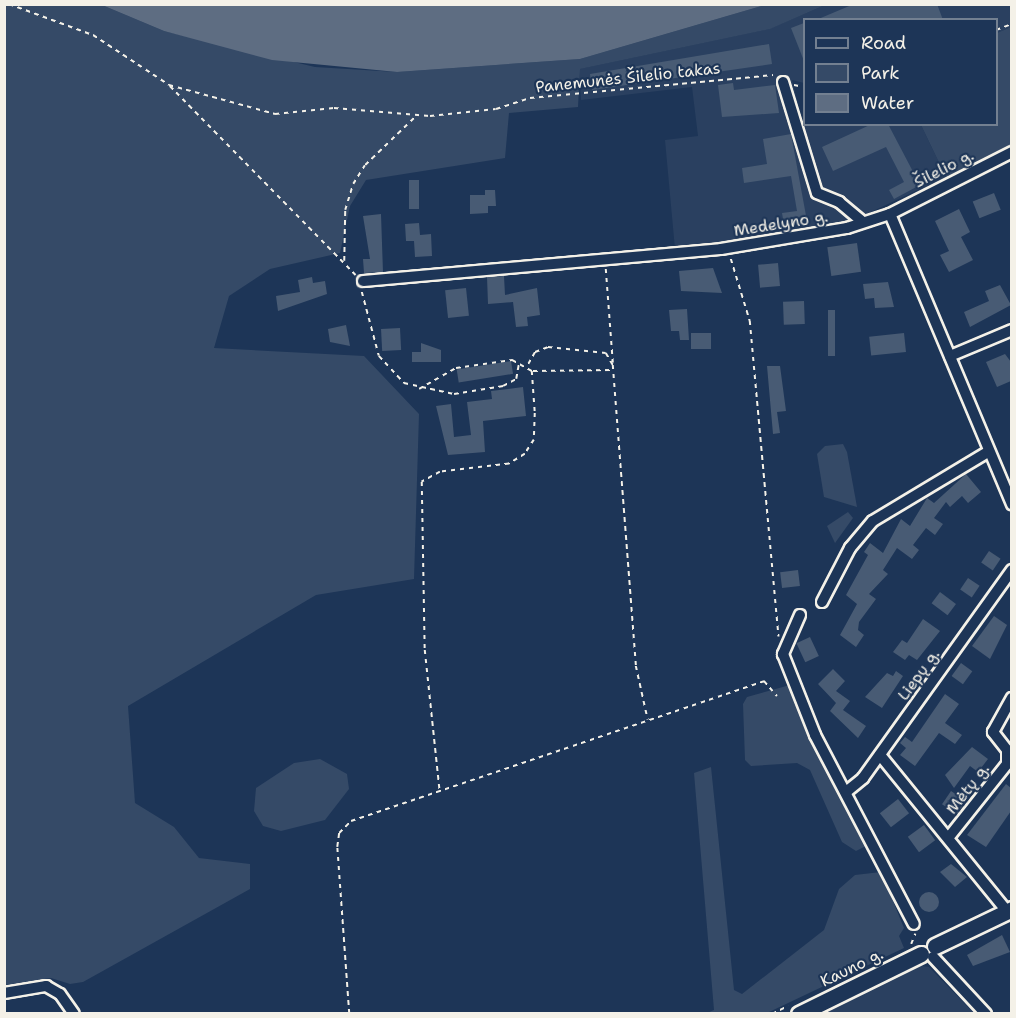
<!DOCTYPE html>
<html>
<head>
<meta charset="utf-8">
<style>
	body { margin:0 }
	#map { position:relative; width:1016px; height:1018px; overflow:hidden; background:#1d3557; font-family:"Shantell Sans",sans-serif }
	div>[style] { position:absolute }
	[style*='--x'] { left:calc(var(--x)*1px); top:calc(var(--y)*1px); width:calc(var(--w)*1px); rotate:calc(var(--a)*1deg) }
	.built>* { inset:0; background:#2a4060 }
	.green>* { inset:0; background:#354a67 }
	.water>* { inset:0; background:#5e6d82 }
	.building>* { inset:0; background:#485b74; transform-origin:0 0 }
	.round { border-radius:50% }
	.path>* { height:1.5px; margin-top:-0.75px; transform-origin:0; background:repeating-linear-gradient(90deg,#f4f1e8 0 4.5px,transparent 0 9px) }
	.roads { filter:drop-shadow(2px 0 #f4f1e8) drop-shadow(-2px 0 #f4f1e8) drop-shadow(0 2px #f4f1e8) drop-shadow(0 -2px #f4f1e8) }
	.street>* { height:10px; margin:-5px; padding:0 5px; transform-origin:5px; border-radius:5px; background:#1d3557 }
	.secondary>* { height:15px; margin:-7.5px; padding:0 7.5px; transform-origin:7.5px; border-radius:7.5px; background:#1d3557 }
	span { translate:-50% -50%; white-space:nowrap; text-align:center; line-height:1.15; -webkit-text-stroke:4.5px #1d3557; paint-order:stroke }
	.street-label { font-size:16px; color:#f4f1e8 }
	.frame { position:absolute; inset:0; border:6px solid #f4f1e8; pointer-events:none }
	.legend { position:absolute; left:803px; top:18px; width:195px; height:108px; box-sizing:border-box; background:#1d3557; border:2px solid #738091; margin:0; padding:8px 10px; list-style:none; font-size:18px; color:#f4f1e8 }
	.legend li { display:flex; align-items:center; gap:12px; height:30px }
	.legend b { width:30px; border:2px solid #738091 }
</style>
</head>
<body>
<div id="map">
	<div class="built">
		<div style="clip-path:polygon(825px 5px,1011px 5px,1011px 27px,997px 33px,996px 20px,804px 20px,804px 83px,792px 80px,803px 125px,921px 125px,946px 177px,847px 223px,675px 249px,665px 140px,698px 136px,692px 87px,581px 100px,579px 69px,769px 29px)"></div>
		<div style="clip-path:polygon(914px 965px,929px 967px,974px 1013px,815px 1014px)"></div>
	</div>
	<div class="green">
		<div style="clip-path:polygon(4px 5px,102px 5px,164px 31px,315px 67px,397px 72px,580px 59px,765px 5px,825px 5px,770px 29px,580px 69px,578px 107px,509px 113px,505px 158px,366px 180px,350px 206px,340px 253px,270px 269px,229px 296px,214px 348px,364px 356px,419px 414px,414px 579px,316px 595px,128px 706px,135px 803px,174px 827px,199px 858px,250px 864px,250px 889px,83px 982px,70px 984px,51px 978px,5px 985px)"></div>
		<div style="clip-path:polygon(1011px 27px,1011px 147px,946px 177px,921px 125px,996px 124px,997px 33px)"></div>
		<div style="clip-path:polygon(843px 444px,847px 452px,857px 507px,824px 497px,817px 454px,825px 446px)"></div>
		<div style="clip-path:polygon(848px 512px,853px 518px,835px 543px,827px 526px)"></div>
		<div style="clip-path:polygon(790px 685px,868px 845px,856px 851px,842px 842px,810px 770px,797px 763px,751px 766px,745px 760px,743px 704px,747px 697px)"></div>
		<div style="clip-path:polygon(320px 759px,347px 774px,349px 789px,325px 820px,281px 831px,263px 826px,254px 811px,256px 788px,294px 763px)"></div>
		<div style="clip-path:polygon(711px 767px,734px 990px,742px 994px,824px 930px,839px 889px,855px 875px,881px 872px,904px 928px,899px 936px,904px 948px,767px 1013px,707px 1013px,714px 1010px,694px 773px)"></div>
	</div>
	<div class="water">
		<div style="clip-path:polygon(102px 5px,765px 5px,580px 59px,397px 72px,272px 60px,164px 31px)"></div>
	</div>
	<div class="building">
		<div style="clip-path:polygon(854px 4px,937px 4px,943px 20px,816px 20px)"></div>
		<div style="clip-path:polygon(804px 23px,804px 61px,791px 28px)"></div>
		<div style="clip-path:polygon(769px 44px,772px 64px,592px 90px,590px 74px)"></div>
		<div style="clip-path:polygon(733px 83px,734px 90px,775px 85px,779px 113px,722px 117px,718px 85px)"></div>
		<div style="clip-path:polygon(872px 124px,888px 124px,920px 185px,894px 199px,889px 190px,904px 182px,886px 147px,833px 171px,822px 147px)"></div>
		<div style="clip-path:polygon(791px 134px,807px 221px,784px 225px,782px 213px,797px 211px,791px 176px,744px 183px,742px 168px,767px 164px,763px 139px)"></div>
		<div style="left:409px;top:180px;width:10px;height:29px"></div>
		<div style="clip-path:polygon(485px 190px,495px 190px,496px 206px,488px 206px,488px 213px,470px 214px,470px 195px,485px 195px)"></div>
		<div style="left:994px;top:193px;width:18px;height:23px;rotate:68deg"></div>
		<div style="clip-path:polygon(959px 209px,970px 232px,961px 237px,973px 260px,949px 272px,940px 255px,949px 251px,935px 221px)"></div>
		<div style="clip-path:polygon(381px 214px,383px 272px,364px 273px,363px 259px,370px 259px,363px 216px)"></div>
		<div style="clip-path:polygon(419px 223px,420px 235px,431px 234px,432px 256px,415px 257px,414px 241px,406px 241px,405px 224px)"></div>
		<div style="left:857px;top:243px;width:29px;height:30px;rotate:82deg"></div>
		<div style="left:778px;top:263px;width:23px;height:20px;rotate:85deg"></div>
		<div style="clip-path:polygon(713px 268px,722px 293px,681px 291px,679px 271px)"></div>
		<div style="clip-path:polygon(504px 276px,505px 295px,537px 288px,540px 315px,527px 317px,528px 326px,516px 327px,513px 302px,488px 304px,487px 277px)"></div>
		<div style="clip-path:polygon(312px 277px,313px 283px,325px 281px,327px 294px,278px 311px,276px 296px,300px 292px,298px 280px)"></div>
		<div style="clip-path:polygon(888px 282px,894px 307px,875px 308px,874px 298px,865px 299px,863px 284px)"></div>
		<div style="clip-path:polygon(1000px 285px,1011px 305px,970px 327px,964px 312px,989px 301px,985px 291px)"></div>
		<div style="left:466px;top:288px;width:28px;height:21px;rotate:84deg"></div>
		<div style="left:804px;top:301px;width:23px;height:21px;rotate:88deg"></div>
		<div style="clip-path:polygon(687px 309px,689px 340px,680px 340px,679px 331px,671px 331px,669px 310px)"></div>
		<div style="left:828px;top:310px;width:7px;height:46px"></div>
		<div style="clip-path:polygon(346px 325px,350px 346px,330px 342px,328px 329px)"></div>
		<div style="left:400px;top:328px;width:22px;height:19px;rotate:87deg"></div>
		<div style="left:711px;top:333px;width:16px;height:20px;rotate:90deg"></div>
		<div style="left:904px;top:333px;width:19px;height:35px;rotate:84deg"></div>
		<div style="clip-path:polygon(421px 343px,441px 350px,441px 362px,412px 362px,412px 352px,421px 352px)"></div>
		<div style="clip-path:polygon(1005px 354px,1011px 362px,1011px 381px,997px 387px,986px 362px)"></div>
		<div style="left:511px;top:361px;width:13px;height:55px;rotate:81deg"></div>
		<div style="clip-path:polygon(767px 366px,780px 366px,786px 411px,777px 412px,780px 433px,773px 434px)"></div>
		<div style="clip-path:polygon(523px 387px,526px 416px,483px 421px,485px 452px,448px 455px,436px 406px,451px 404px,454px 437px,471px 435px,467px 402px,492px 399px,491px 391px)"></div>
		<div style="clip-path:polygon(966px 474px,981px 492px,968px 503px,962px 496px,950px 507px,946px 502px,934px 518px,943px 524px,935px 535px,926px 528px,913px 545px,919px 550px,912px 559px,897px 548px,883px 570px,888px 574px,869px 594px,876px 599px,859px 622px,858px 630px,864px 635px,856px 647px,840px 635px,857px 604px,846px 595px,868px 555px,864px 552px,870px 543px,883px 553px,901px 519px,910px 526px,927px 498px,934px 503px)"></div>
		<div style="left:989px;top:551px;width:14px;height:14px;rotate:34deg"></div>
		<div style="left:798px;top:570px;width:16px;height:18px;rotate:83deg"></div>
		<div style="left:968px;top:578px;width:14px;height:14px;rotate:34deg"></div>
		<div style="left:940px;top:592px;width:20px;height:14px;rotate:37deg"></div>
		<div style="clip-path:polygon(994px 616px,1007px 625px,990px 659px,972px 646px)"></div>
		<div style="clip-path:polygon(923px 619px,940px 631px,917px 660px,909px 655px,905px 660px,893px 652px,902px 640px,907px 643px)"></div>
		<div style="left:810px;top:637px;width:21px;height:15px;rotate:65deg"></div>
		<div style="left:961px;top:663px;width:14px;height:16px;rotate:36deg"></div>
		<div style="clip-path:polygon(833px 669px,845px 681px,836px 691px,850px 701px,843px 710px,866px 726px,858px 738px,830px 711px,836px 703px,818px 684px)"></div>
		<div style="clip-path:polygon(896px 671px,903px 676px,882px 708px,865px 697px,887px 673px,893px 676px)"></div>
		<div style="clip-path:polygon(945px 694px,959px 704px,945px 723px,962px 735px,955px 744px,939px 733px,915px 766px,900px 755px,906px 748px,900px 743px,905px 737px,912px 742px)"></div>
		<div style="clip-path:polygon(972px 747px,988px 759px,978px 772px,970px 766px,954px 788px,945px 775px)"></div>
		<div style="clip-path:polygon(1006px 784px,1011px 788px,1011px 811px,986px 847px,967px 835px)"></div>
		<div style="left:951px;top:791px;width:18px;height:16px;rotate:34deg"></div>
		<div style="left:898px;top:799px;width:18px;height:23px;rotate:52deg"></div>
		<div style="left:924px;top:825px;width:19px;height:20px;rotate:54deg"></div>
		<div style="clip-path:polygon(951px 864px,967px 877px,955px 887px,940px 872px)"></div>
		<div class="round" style="left:919px;top:892px;width:20px;height:20px"></div>
		<div style="clip-path:polygon(1002px 935px,1010px 952px,973px 966px,967px 955px)"></div>
	</div>
	<div class="path">
		<div style="--x:9;--y:4;--w:90;--a:20.3"></div>
		<div style="--x:93;--y:35;--w:91;--a:33.3"></div>
		<div style="--x:169;--y:85;--w:110;--a:15.3"></div>
		<div style="--x:275;--y:114;--w:59;--a:-5.8"></div>
		<div style="--x:334;--y:108;--w:96;--a:4.8"></div>
		<div style="--x:430;--y:116;--w:66;--a:-6.1"></div>
		<div style="--x:496;--y:109;--w:36;--a:-18"></div>
		<div style="--x:530;--y:98;--w:244;--a:-5.4"></div>
		<div style="--x:996;--y:30;--w:17;--a:-21"></div>
		<div style="--x:794;--y:85;--w:10;--a:11"></div>
		<div style="--x:170;--y:86;--w:265;--a:45.5"></div>
		<div style="--x:731;--y:259;--w:65;--a:73"></div>
		<div style="--x:750;--y:321;--w:317;--a:84.8"></div>
		<div style="--x:344;--y:261;--w:51;--a:-88.9"></div>
		<div style="--x:345;--y:210;--w:27;--a:-73"></div>
		<div style="--x:353;--y:184;--w:22;--a:-58"></div>
		<div style="--x:365;--y:165;--w:71;--a:-43.9"></div>
		<div style="--x:606;--y:269;--w:94;--a:85.7"></div>
		<div style="--x:362;--y:292;--w:66;--a:75.1"></div>
		<div style="--x:379;--y:356;--w:37;--a:47"></div>
		<div style="--x:404;--y:383;--w:51;--a:12.4"></div>
		<div style="--x:454;--y:394;--w:50;--a:-9.3"></div>
		<div style="--x:503;--y:386;--w:15;--a:-28"></div>
		<div style="--x:516;--y:379;--w:17;--a:-80"></div>
		<div style="--x:528;--y:364;--w:14;--a:-60"></div>
		<div style="--x:535;--y:352;--w:14;--a:-21"></div>
		<div style="--x:548;--y:347;--w:58;--a:5.9"></div>
		<div style="--x:606;--y:353;--w:14;--a:60"></div>
		<div style="--x:613;--y:365;--w:302;--a:85.6"></div>
		<div style="--x:636;--y:666;--w:55;--a:77.5"></div>
		<div style="--x:533;--y:371;--w:79;--a:-0.7"></div>
		<div style="--x:419;--y:389;--w:43;--a:-29.6"></div>
		<div style="--x:456;--y:368;--w:57;--a:-8.1"></div>
		<div style="--x:512;--y:360;--w:23;--a:29"></div>
		<div style="--x:532;--y:371;--w:42;--a:85.9"></div>
		<div style="--x:535;--y:413;--w:27;--a:92"></div>
		<div style="--x:534;--y:440;--w:17;--a:123"></div>
		<div style="--x:525;--y:454;--w:19;--a:148"></div>
		<div style="--x:509;--y:464;--w:69;--a:173.4"></div>
		<div style="--x:440;--y:472;--w:21;--a:151"></div>
		<div style="--x:422;--y:482;--w:168;--a:89"></div>
		<div style="--x:425;--y:650;--w:144;--a:84"></div>
		<div style="--x:911;--y:944;--w:11;--a:-68"></div>
		<div style="--x:349;--y:1014;--w:167;--a:-94.1"></div>
		<div style="--x:337;--y:847;--w:14;--a:-82"></div>
		<div style="--x:339;--y:833;--w:17;--a:-45"></div>
		<div style="--x:351;--y:821;--w:436;--a:-18.7"></div>
		<div style="--x:764;--y:681;--w:20;--a:49"></div>
		<div style="--x:772;--y:1014;--w:18;--a:-27"></div>
	</div>
	<div class="roads">
		<div class="street">
			<div style="--x:783;--y:82;--w:116;--a:73"></div>
			<div style="--x:817;--y:193;--w:24;--a:22"></div>
			<div style="--x:839;--y:202;--w:31;--a:40"></div>
			<div style="--x:890;--y:214;--w:315;--a:67.2"></div>
			<div style="--x:363;--y:281;--w:359;--a:-5.1"></div>
			<div style="--x:721;--y:249;--w:128;--a:-9.5"></div>
			<div style="--x:847;--y:228;--w:45;--a:-18"></div>
			<div style="--x:890;--y:214;--w:137;--a:-26.9"></div>
			<div style="--x:950;--y:356;--w:67;--a:-22.8"></div>
			<div style="--x:822;--y:602;--w:61;--a:-62.6"></div>
			<div style="--x:850;--y:548;--w:35;--a:-50"></div>
			<div style="--x:873;--y:521;--w:134;--a:-31"></div>
			<div style="--x:800;--y:615;--w:43;--a:113.6"></div>
			<div style="--x:783;--y:654;--w:87;--a:68.4"></div>
			<div style="--x:815;--y:735;--w:213;--a:62.4"></div>
			<div style="--x:880;--y:755;--w:201;--a:50.9"></div>
			<div style="--x:846;--y:792;--w:22;--a:-39"></div>
			<div style="--x:863;--y:778;--w:256;--a:-54.4"></div>
			<div style="--x:949;--y:837;--w:93;--a:-51.5"></div>
			<div style="--x:1007;--y:764;--w:14;--a:-90"></div>
			<div style="--x:1007;--y:750;--w:23;--a:-128"></div>
			<div style="--x:993;--y:732;--w:39;--a:-61"></div>
			<div style="--x:933;--y:957;--w:78;--a:47.1"></div>
			<div style="--x:4;--y:993;--w:43;--a:-9.5"></div>
			<div style="--x:46;--y:986;--w:16;--a:30"></div>
			<div style="--x:60;--y:994;--w:24;--a:55"></div>
		</div>
		<div class="secondary">
			<div style="--x:935;--y:946;--w:85;--a:-25.7"></div>
			<div style="--x:799;--y:1014;--w:136;--a:-26.2"></div>
		</div>
	</div>
	<div class="street-label">
		<span style="left:628px;top:78px;rotate:-6deg">Panemunės Šilelio takas</span>
		<span style="left:944px;top:169px;rotate:-27deg">Šilelio g.</span>
		<span style="left:781px;top:224px;rotate:-9deg">Medelyno g.</span>
		<span style="left:919px;top:675px;rotate:-54deg">Liepų g.</span>
		<span style="left:968px;top:789px;rotate:-52deg">Mėtų g.</span>
		<span style="left:852px;top:968px;rotate:-26deg">Kauno g.</span>
	</div>
	<div class="frame"></div>
	<ul class="legend">
	<li><b style="height:8px;background:#1d3557"></b>Road</li>
	<li><b style="height:16px;background:#354a67"></b>Park</li>
	<li><b style="height:16px;background:#5e6d82"></b>Water</li>
	</ul>
</div>
</body>
</html>
